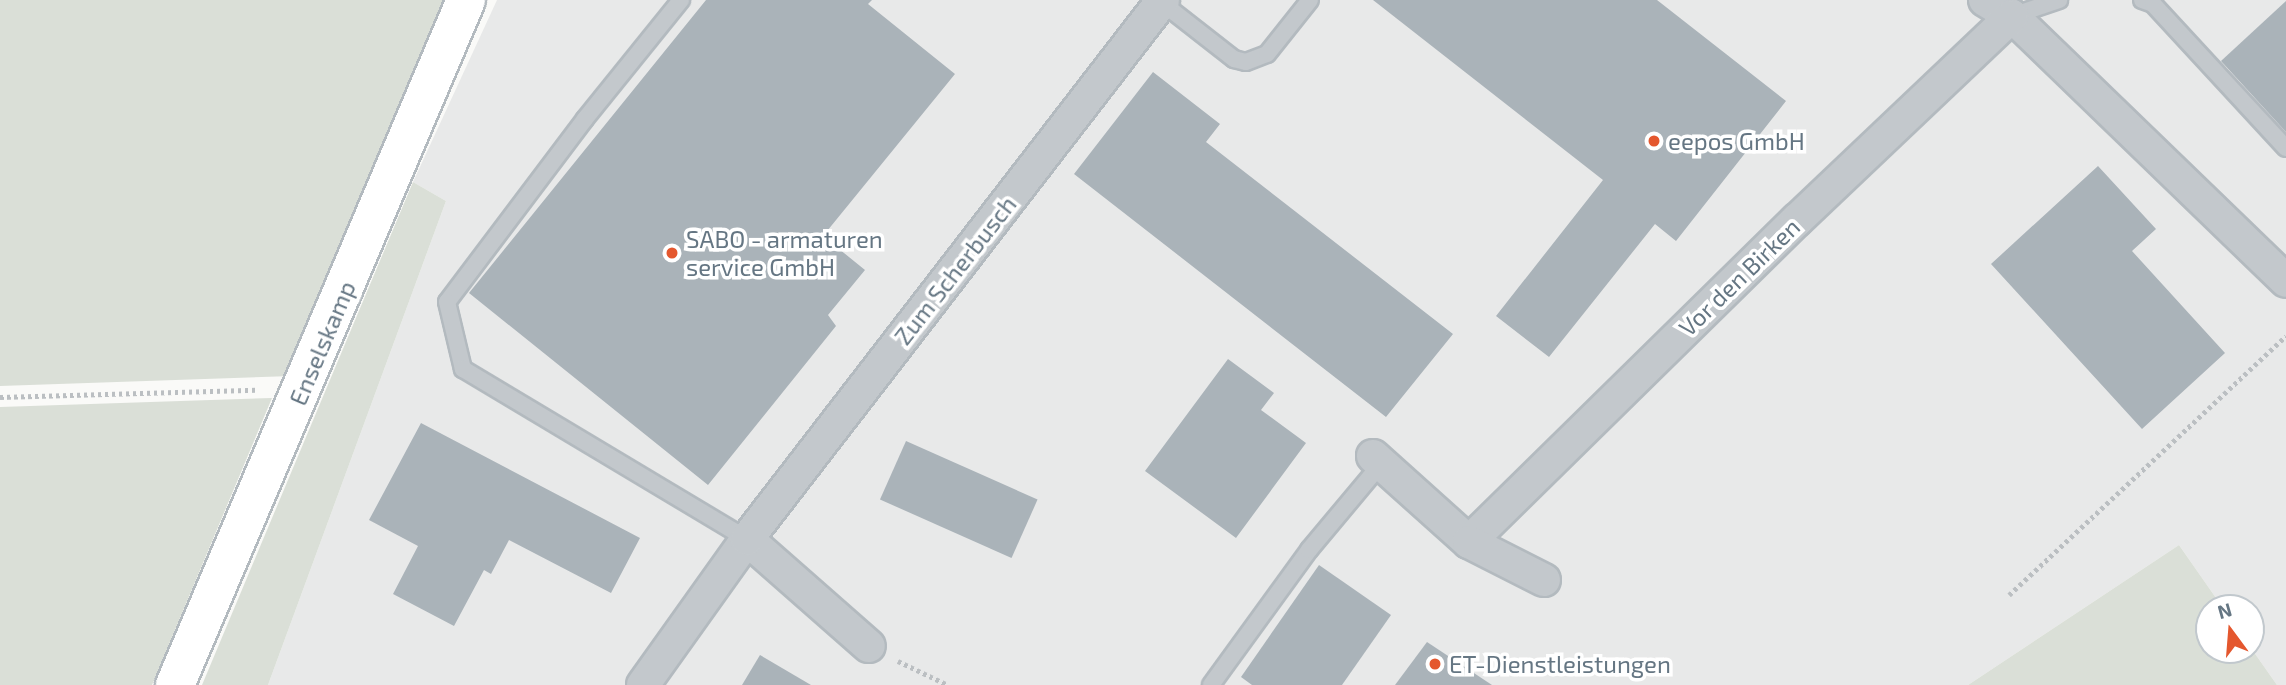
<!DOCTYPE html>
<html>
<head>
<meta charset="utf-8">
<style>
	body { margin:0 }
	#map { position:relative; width:2286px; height:685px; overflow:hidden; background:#fafaf8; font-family:"Exo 2",sans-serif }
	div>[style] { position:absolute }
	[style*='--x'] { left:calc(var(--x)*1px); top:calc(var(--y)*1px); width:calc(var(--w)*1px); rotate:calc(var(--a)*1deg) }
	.built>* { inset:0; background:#e8e9e9 }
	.green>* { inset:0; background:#dadfd7 }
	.building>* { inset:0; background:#aab3b9; transform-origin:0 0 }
	.path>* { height:4.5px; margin-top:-2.25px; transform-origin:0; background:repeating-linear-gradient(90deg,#bbbfc2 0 3.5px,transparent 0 7px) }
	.roads { filter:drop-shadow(2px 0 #b3babf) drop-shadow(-2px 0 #b3babf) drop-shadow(0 2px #b3babf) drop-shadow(0 -2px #b3babf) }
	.service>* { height:16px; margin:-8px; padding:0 8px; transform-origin:8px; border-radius:8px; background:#c3c8cc }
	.minor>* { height:32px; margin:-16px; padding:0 16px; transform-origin:16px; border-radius:16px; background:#c3c8cc }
	.secondary>* { height:38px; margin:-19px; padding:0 19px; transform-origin:19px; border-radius:19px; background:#fff }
	.dots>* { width:19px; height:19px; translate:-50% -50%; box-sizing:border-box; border:4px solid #fff; border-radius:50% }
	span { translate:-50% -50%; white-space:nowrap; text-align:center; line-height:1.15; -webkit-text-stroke:7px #fff; paint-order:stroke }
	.poi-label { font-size:24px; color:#657683 }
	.left { translate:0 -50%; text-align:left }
	.street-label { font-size:24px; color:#657683 }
	.north { position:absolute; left:2195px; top:594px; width:70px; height:70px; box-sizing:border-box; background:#fff; border:2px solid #c1c8cd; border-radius:50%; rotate:344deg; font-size:19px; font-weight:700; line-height:28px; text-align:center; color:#657683 }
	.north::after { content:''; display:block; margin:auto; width:24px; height:32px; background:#e4572e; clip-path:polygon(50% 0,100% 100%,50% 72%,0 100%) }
</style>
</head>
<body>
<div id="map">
	<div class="built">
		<div style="clip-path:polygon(497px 0,2286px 0,2286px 685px,2277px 685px,2251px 648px,2251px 608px,2223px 608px,2179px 545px,1968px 685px,268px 685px,446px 201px,413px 182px)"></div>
	</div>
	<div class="green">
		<div style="clip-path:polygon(0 0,449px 0,292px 376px,0 386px)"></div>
		<div style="clip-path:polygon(413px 182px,446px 201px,268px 685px,202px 685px)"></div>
		<div style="clip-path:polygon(272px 398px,152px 685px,0 685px,0 407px)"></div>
		<div style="clip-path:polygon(2179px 545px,2223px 608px,2209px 608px,2209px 650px,2251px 648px,2277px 685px,1968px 685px)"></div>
	</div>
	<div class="building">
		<div style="clip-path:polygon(706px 0,872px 0,868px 4px,955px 74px,823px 236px,865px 270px,828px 315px,836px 326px,708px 485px,469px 293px)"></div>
		<div style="clip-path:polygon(1373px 0,1657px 0,1786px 101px,1676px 241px,1655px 224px,1549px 357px,1496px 316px,1603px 180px)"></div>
		<div style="clip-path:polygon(2286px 1px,2286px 132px,2221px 61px)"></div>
		<div style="clip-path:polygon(1153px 72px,1220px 124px,1206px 142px,1453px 334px,1386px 417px,1074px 174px)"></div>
		<div style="clip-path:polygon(2098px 166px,2156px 229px,2132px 251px,2225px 353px,2142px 429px,1991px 264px)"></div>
		<div style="clip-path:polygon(1228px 359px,1274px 393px,1261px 410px,1306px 443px,1236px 538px,1145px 471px)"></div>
		<div style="clip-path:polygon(421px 423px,640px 538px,611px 593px,509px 540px,491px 574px,484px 570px,454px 626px,393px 594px,418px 546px,369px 520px)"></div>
		<div style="left:906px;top:441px;width:144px;height:64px;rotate:24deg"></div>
		<div style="clip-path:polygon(1319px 565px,1391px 615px,1342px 685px,1252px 685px,1241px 677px)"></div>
		<div style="clip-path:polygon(1427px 642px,1492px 685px,1395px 685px)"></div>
		<div style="clip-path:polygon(760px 655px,811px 685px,742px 685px)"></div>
	</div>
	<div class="path">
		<div style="--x:0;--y:397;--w:258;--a:-1.6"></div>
		<div style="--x:2009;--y:595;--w:379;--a:-43.1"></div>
		<div style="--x:898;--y:661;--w:55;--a:25.6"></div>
	</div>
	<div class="roads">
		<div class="service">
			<div style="--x:681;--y:0;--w:153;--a:128.9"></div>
			<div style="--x:585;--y:119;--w:229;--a:127"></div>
			<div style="--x:447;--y:302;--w:69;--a:76.6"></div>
			<div style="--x:463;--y:369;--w:331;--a:30.9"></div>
			<div style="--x:2142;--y:0;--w:12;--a:20"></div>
			<div style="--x:2153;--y:4;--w:196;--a:47.3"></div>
			<div style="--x:1161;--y:2;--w:93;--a:38"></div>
			<div style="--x:1234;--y:59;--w:12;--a:14"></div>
			<div style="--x:1246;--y:62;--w:22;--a:-21"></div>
			<div style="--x:1267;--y:54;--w:69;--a:-51.5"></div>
			<div style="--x:2012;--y:16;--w:50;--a:-18.8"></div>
			<div style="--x:1211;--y:685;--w:167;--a:-54"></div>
			<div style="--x:1309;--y:550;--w:112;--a:-50.1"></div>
		</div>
		<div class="minor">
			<div style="--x:1985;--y:0;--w:31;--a:31"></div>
			<div style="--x:2012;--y:16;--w:381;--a:44"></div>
			<div style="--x:1373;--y:456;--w:129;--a:41.9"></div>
			<div style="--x:1469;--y:542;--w:460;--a:-44.5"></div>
			<div style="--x:1797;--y:220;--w:296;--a:-43.5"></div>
			<div style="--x:747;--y:539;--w:162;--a:41.3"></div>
			<div style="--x:1469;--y:542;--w:84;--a:26.9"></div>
			<div style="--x:643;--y:685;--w:179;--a:-54.5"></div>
			<div style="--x:747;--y:539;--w:681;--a:-52.34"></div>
		</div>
		<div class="secondary">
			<div style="--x:175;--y:685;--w:744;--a:-66.98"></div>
		</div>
	</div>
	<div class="dots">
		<div style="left:1654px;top:141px;background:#e4572e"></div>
		<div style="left:672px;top:253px;background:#e4572e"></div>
		<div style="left:1435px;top:664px;background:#e4572e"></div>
	</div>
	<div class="poi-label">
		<span class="left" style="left:1668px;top:141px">eepos GmbH</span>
		<span class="left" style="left:686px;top:253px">SABO - armaturen<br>service GmbH</span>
		<span class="left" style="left:1449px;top:664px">ET-Dienstleistungen</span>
	</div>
	<div class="street-label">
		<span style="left:955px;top:270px;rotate:-52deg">Zum Scherbusch</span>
		<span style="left:1739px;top:277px;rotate:-44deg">Vor den Birken</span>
		<span style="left:322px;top:343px;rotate:-67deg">Enselskamp</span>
	</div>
	<div class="north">N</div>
</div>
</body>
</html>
